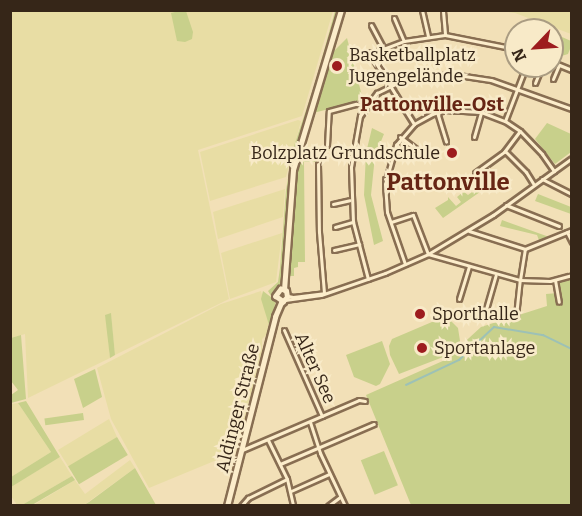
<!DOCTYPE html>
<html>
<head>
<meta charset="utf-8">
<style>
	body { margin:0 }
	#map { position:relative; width:582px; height:516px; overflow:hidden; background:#f2e0b7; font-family:Bitter,serif }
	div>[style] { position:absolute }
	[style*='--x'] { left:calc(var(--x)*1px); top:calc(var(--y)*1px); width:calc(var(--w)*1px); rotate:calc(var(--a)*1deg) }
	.farmland>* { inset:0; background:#e8dda4 }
	.green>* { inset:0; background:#c8d08b; transform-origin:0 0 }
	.stream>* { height:1.5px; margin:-0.75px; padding:0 0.75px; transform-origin:0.75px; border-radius:0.75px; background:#9dc1b6 }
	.roads { filter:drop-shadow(2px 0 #886e52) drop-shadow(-2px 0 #886e52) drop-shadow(0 2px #886e52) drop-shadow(0 -2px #886e52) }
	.street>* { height:3px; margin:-1.5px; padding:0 1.5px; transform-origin:1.5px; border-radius:1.5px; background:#fcedcb }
	.secondary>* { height:4.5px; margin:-2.25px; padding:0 2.25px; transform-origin:2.25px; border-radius:2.25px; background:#fcedcb }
	.dots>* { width:16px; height:16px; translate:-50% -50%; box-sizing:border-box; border:3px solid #f8eac8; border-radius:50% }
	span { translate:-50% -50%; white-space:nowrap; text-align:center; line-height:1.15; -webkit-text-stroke:5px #f8eac8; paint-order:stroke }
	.poi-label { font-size:18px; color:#362618 }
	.left { translate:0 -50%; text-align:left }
	.right { translate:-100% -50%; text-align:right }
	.street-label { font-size:18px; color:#362618 }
	.neighbourhood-label { font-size:20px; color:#662514; font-weight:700 }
	.district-label { font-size:24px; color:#662514; font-weight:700 }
	.frame { position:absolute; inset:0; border:12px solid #362618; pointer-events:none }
	.north { position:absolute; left:504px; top:18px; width:60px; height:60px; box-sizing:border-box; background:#f8eac8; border:2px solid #aa9c82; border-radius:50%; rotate:245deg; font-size:16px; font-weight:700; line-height:24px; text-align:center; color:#362618 }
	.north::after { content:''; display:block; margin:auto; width:21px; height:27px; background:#9d1c1e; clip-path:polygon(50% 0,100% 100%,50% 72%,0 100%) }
</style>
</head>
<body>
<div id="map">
	<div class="farmland">
		<div style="clip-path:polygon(11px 11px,333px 11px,302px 116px,198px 150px,229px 299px,115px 355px,111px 314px,106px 315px,110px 358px,28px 398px,25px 334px,11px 338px)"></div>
		<div style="clip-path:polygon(502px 11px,571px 11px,571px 34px,515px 13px)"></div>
		<div style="clip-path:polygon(298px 120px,301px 121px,286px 177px,210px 201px,200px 152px)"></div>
		<div style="clip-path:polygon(285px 189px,283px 217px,218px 239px,213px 212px)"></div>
		<div style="clip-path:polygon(282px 233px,276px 282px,230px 299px,221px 253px)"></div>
		<div style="clip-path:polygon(261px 291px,269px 320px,267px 334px,262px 339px,262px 351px,236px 452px,149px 488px,111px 419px,97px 368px,221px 304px)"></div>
		<div style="clip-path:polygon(18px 403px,51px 452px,11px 477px,11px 404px)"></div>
		<div style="clip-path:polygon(109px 419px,117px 437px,71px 471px,58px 450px)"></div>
		<div style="clip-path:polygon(60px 457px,72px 476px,22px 505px,17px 505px,11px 496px,10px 487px)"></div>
		<div style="clip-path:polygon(130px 460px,135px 468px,84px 505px,32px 506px,75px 480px,85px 494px)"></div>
	</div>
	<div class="green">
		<div style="clip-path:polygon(179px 11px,186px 11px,193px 32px,192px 39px,185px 42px,177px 41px,171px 13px)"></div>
		<div style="clip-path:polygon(335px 11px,340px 11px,296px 154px,290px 188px,281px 286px,271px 296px,268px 291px,278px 282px,280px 268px,286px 190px,293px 149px,315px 83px)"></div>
		<div style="clip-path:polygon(553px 33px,571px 41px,572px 44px,568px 54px,552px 59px)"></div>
		<div style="clip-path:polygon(347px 38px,362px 96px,357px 102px,313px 113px,332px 53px)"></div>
		<div style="clip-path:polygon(547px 123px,571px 134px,571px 152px,555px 164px,535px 139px)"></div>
		<div style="clip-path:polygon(372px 128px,384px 134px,375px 156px,371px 195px,383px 241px,374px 245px,364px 195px,366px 153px)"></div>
		<div style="clip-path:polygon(302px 146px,332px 150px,317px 153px,316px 162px,304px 162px,305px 262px,298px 262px,298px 267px,294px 268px,294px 276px,287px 276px,295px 176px)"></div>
		<div style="clip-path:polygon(474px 175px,476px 177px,480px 175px,487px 187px,443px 218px,435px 208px,448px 200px,448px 197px,456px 206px,461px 202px,457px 197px,463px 192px,458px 188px,461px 183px,469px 185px,470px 189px,464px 192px,468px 195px,479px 187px,471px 177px)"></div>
		<div style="clip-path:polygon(538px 194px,571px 207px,571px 214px,535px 201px)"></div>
		<div style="clip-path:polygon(502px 220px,552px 238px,540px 243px,537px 235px,500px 226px)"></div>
		<div style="clip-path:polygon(571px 272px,571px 505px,411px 505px,366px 395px,445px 360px,481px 327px,547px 306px,546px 294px,558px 293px,556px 284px,560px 283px,559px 279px)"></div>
		<div style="clip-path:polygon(263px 291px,276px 301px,269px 325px,261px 299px)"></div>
		<div style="clip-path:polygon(111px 313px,115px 355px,110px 358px,105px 315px)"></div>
		<div style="clip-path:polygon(439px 319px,451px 321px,458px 328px,460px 341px,457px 346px,451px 354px,399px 374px,390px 355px,389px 346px,392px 339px)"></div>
		<div style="clip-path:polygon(21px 335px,26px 399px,11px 403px,11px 395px,18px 390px,11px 381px,11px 338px)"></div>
		<div style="clip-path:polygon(382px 341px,390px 364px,380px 384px,376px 386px,354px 377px,346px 355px)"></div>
		<div style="clip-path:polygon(95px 369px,102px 397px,83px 408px,74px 379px)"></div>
		<div style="clip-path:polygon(26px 401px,60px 457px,11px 487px,11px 477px,51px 452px,18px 403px)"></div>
		<div style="left:83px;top:413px;width:7px;height:39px;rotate:82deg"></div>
		<div style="left:117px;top:437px;width:21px;height:57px;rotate:59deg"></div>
		<div style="left:384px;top:451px;width:37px;height:25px;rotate:68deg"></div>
		<div style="clip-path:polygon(135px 468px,156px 505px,84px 505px,89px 502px)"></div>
		<div style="clip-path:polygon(72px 476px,75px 480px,32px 505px,22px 505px)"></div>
	</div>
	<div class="stream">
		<div style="--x:406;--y:385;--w:59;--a:-25.3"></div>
		<div style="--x:459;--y:360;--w:48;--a:-43.3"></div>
		<div style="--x:494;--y:327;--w:50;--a:9.3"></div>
		<div style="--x:543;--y:335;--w:32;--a:26"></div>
	</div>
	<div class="roads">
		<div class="street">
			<div style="--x:422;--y:10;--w:27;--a:77"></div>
			<div style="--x:443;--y:11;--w:24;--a:85"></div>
			<div style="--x:394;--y:18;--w:25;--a:67"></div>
			<div style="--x:371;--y:25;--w:26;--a:62"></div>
			<div style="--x:369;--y:52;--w:85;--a:58"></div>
			<div style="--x:370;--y:54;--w:36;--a:-21"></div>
			<div style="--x:404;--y:41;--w:41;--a:-8.3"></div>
			<div style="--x:445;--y:35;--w:72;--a:11.2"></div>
			<div style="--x:552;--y:62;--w:22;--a:22"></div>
			<div style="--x:553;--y:79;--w:15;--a:-67"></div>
			<div style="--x:535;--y:83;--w:18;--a:-68"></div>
			<div style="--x:437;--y:112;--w:31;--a:73"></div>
			<div style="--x:505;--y:121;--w:59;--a:-69.1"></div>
			<div style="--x:400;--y:137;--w:31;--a:37"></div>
			<div style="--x:474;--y:137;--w:26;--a:-74"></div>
			<div style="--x:327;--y:145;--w:34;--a:-87"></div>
			<div style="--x:329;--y:111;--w:28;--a:-15"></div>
			<div style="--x:356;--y:104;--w:10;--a:6"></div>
			<div style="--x:505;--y:151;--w:30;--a:45"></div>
			<div style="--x:526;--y:172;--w:15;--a:58"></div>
			<div style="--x:318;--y:164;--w:68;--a:89.2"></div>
			<div style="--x:319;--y:232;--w:61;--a:85.3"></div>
			<div style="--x:475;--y:173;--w:36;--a:-36"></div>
			<div style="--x:504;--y:152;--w:26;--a:-53"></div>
			<div style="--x:385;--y:179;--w:27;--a:6"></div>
			<div style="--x:542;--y:179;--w:34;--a:27"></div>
			<div style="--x:333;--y:204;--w:17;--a:-13"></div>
			<div style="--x:506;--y:205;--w:57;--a:21.6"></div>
			<div style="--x:391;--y:222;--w:23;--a:-18"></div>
			<div style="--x:413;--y:215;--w:42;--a:69"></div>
			<div style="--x:428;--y:254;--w:96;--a:15.8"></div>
			<div style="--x:520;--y:280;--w:31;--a:-81"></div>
			<div style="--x:335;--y:227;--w:19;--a:-16"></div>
			<div style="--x:469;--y:231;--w:59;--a:17.8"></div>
			<div style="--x:525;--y:249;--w:51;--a:-22"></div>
			<div style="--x:567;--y:232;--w:11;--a:63"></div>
			<div style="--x:334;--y:250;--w:26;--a:-13"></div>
			<div style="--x:405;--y:264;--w:55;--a:-109.1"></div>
			<div style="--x:387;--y:212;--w:28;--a:-94"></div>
			<div style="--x:385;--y:184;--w:41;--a:-74.2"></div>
			<div style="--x:396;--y:145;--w:28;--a:-49"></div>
			<div style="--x:414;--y:124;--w:21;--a:-29"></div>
			<div style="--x:432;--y:114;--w:14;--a:-17"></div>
			<div style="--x:445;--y:110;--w:36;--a:3"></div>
			<div style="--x:481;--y:112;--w:26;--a:21"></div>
			<div style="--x:505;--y:121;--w:18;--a:34"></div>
			<div style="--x:520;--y:131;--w:32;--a:46"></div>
			<div style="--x:542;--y:154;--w:21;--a:55"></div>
			<div style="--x:368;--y:279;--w:59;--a:-104.7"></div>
			<div style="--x:353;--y:222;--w:55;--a:-92.1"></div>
			<div style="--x:351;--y:167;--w:52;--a:-80"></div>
			<div style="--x:360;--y:116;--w:29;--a:-54"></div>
			<div style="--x:377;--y:93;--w:32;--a:-26"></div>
			<div style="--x:406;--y:79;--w:45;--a:-6.3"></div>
			<div style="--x:451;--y:74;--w:40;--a:8.5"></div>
			<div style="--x:491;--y:80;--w:86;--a:19.7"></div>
			<div style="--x:555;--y:280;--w:22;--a:80"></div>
			<div style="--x:288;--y:296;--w:5;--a:11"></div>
			<div style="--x:293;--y:297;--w:31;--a:-7"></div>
			<div style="--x:459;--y:299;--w:34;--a:-73"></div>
			<div style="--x:285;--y:300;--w:36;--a:-8"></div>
			<div style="--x:321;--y:295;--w:68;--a:-19"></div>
			<div style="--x:385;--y:273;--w:47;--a:-23.8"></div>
			<div style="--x:428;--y:254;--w:76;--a:-31"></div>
			<div style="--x:493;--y:215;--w:97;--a:-35.8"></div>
			<div style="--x:486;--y:309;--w:35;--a:-74"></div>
			<div style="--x:516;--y:316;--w:36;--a:-84"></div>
			<div style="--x:520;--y:280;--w:30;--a:2"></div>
			<div style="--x:550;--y:281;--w:20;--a:-15"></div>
			<div style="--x:284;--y:330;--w:94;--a:66.2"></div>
			<div style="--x:310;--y:422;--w:33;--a:72"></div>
			<div style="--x:320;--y:453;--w:59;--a:64.7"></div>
			<div style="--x:268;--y:440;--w:43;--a:64"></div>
			<div style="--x:287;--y:479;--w:28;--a:77"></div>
			<div style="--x:242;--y:450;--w:127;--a:-23.1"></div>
			<div style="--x:359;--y:400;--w:6;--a:9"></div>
			<div style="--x:280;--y:464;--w:102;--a:-23.1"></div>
			<div style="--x:291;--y:491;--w:42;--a:-24.1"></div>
			<div style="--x:241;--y:506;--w:11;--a:-49"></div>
			<div style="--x:248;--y:498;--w:43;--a:-26"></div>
			<div style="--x:328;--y:506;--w:15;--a:-37"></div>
		</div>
		<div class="secondary">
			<div style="--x:284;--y:290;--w:120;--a:-85.7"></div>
			<div style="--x:293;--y:170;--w:167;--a:-73.3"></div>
			<div style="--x:227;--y:506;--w:195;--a:-75.7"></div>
			<div style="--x:275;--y:317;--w:15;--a:-67"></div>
			<div style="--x:281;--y:303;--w:8;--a:-45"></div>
			<div style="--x:287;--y:297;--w:6;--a:-99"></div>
			<div style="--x:286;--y:291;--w:5;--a:-158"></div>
			<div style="--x:281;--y:289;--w:9;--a:126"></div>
			<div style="--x:276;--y:296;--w:9;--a:36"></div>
		</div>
	</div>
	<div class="dots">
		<div style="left:337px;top:66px;background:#9d1c1e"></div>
		<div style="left:452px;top:153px;background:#9d1c1e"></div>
		<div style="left:420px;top:314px;background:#9d1c1e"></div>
		<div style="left:422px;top:348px;background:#9d1c1e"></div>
	</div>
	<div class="poi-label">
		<span class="left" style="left:349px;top:66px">Basketballplatz<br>Jugengelände</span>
		<span class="right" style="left:440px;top:153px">Bolzplatz Grundschule</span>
		<span class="left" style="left:432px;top:314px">Sporthalle</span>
		<span class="left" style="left:434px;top:348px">Sportanlage</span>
	</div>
	<div class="street-label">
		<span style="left:315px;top:368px;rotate:66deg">Alter See</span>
		<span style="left:238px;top:408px;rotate:-76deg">Aldinger Straße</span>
	</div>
	<div class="neighbourhood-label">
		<span style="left:432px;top:104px">Pattonville-Ost</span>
	</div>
	<div class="district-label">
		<span style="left:448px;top:183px">Pattonville</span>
	</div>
	<div class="frame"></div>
	<div class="north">N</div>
</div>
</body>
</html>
